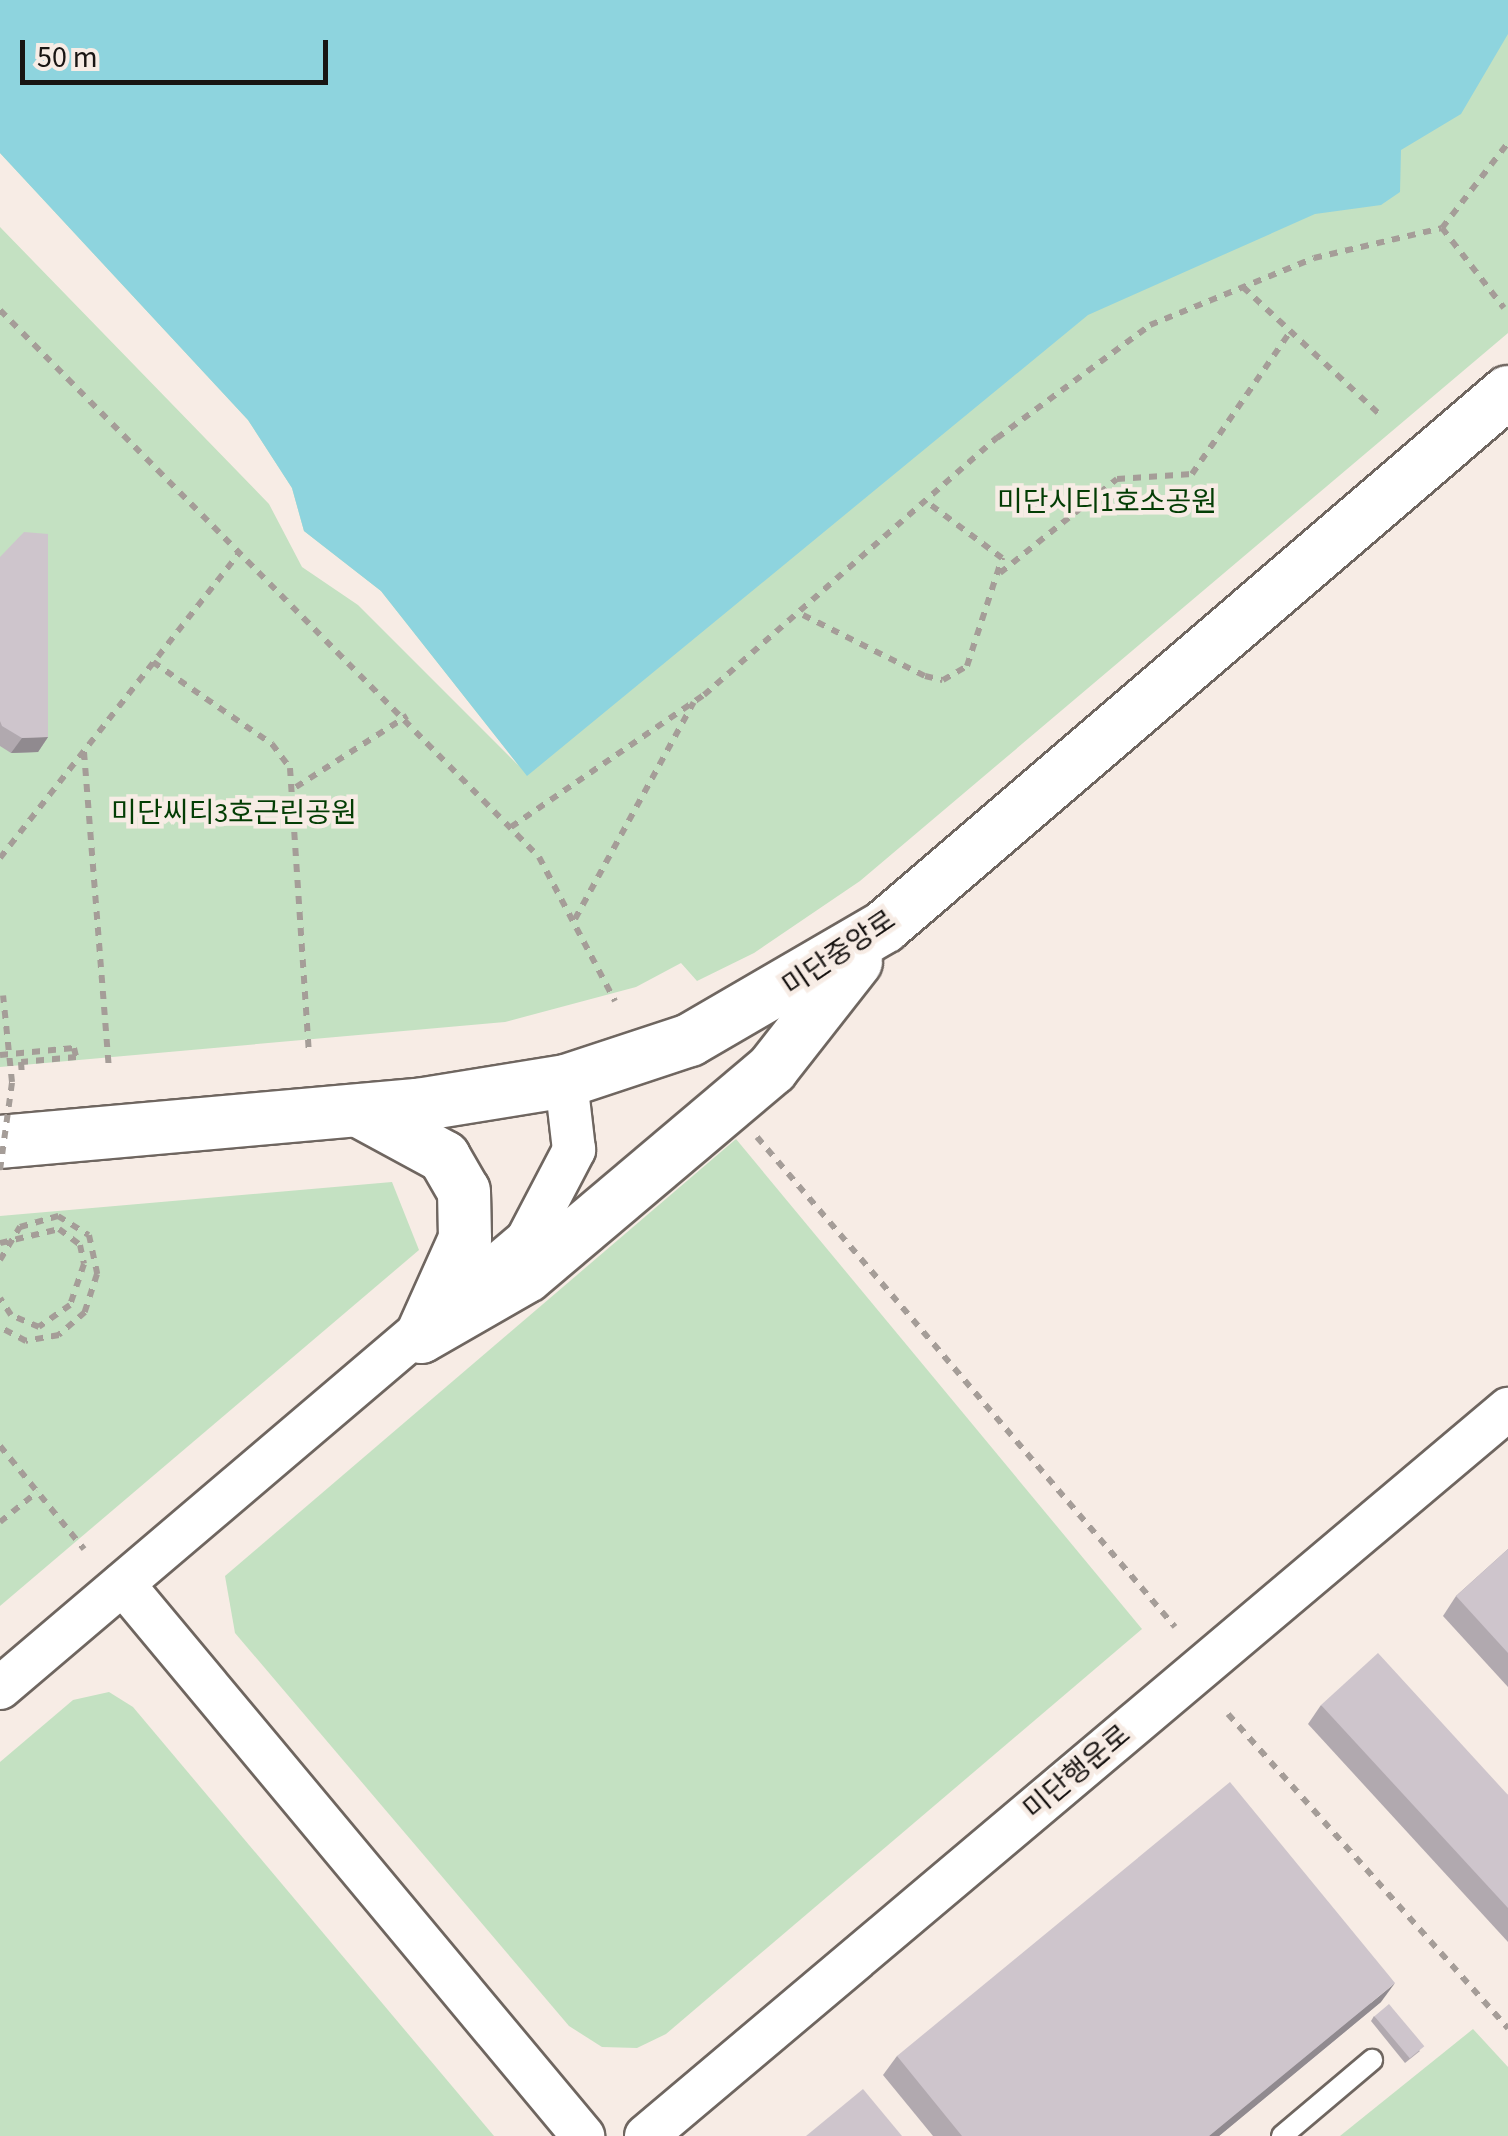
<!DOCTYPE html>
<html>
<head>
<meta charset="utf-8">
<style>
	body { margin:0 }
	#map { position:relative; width:1508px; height:2136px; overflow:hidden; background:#f7ece5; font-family:"Source Sans 3","Noto Sans KR",sans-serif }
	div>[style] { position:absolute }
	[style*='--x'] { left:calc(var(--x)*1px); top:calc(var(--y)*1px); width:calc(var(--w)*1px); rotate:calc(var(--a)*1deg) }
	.green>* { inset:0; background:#c4e1c2 }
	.water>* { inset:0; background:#8ed4de }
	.path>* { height:6px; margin-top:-3px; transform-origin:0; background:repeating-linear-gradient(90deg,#a59d98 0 8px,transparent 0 16px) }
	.roads { filter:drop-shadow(2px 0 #6f6660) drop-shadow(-2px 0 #6f6660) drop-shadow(0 2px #6f6660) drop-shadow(0 -2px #6f6660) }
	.service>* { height:20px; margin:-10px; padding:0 10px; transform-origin:10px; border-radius:10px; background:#fff }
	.minor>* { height:42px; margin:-21px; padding:0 21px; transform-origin:21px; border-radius:21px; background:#fff }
	.tertiary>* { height:52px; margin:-26px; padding:0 26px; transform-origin:26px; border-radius:26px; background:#fff }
	.path-bridge>* { height:6px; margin-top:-3px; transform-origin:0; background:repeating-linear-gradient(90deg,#a59d98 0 8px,transparent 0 16px) }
	.wall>* { inset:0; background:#b1a9af }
	.shaded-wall>* { inset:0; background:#908a8f }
	.building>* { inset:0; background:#cec5cc; transform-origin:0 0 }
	span { translate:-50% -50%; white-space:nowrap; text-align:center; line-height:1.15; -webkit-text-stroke:9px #f7ece5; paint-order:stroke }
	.park-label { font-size:28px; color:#033d04 }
	.street-label { font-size:28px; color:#191513 }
	.scale { position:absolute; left:20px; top:40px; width:308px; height:45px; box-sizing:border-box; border:5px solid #191513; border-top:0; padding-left:12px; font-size:30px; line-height:35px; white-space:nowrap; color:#191513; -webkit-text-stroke:8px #f7ece5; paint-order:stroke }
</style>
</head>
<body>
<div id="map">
	<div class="green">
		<div style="clip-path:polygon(0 0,1508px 0,1508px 333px,860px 881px,754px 953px,697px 981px,681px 963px,636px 987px,505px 1022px,0 1067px,0 227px,269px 504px,302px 567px,358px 605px,519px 766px,381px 591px,304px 531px,292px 488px,248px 420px,0 153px)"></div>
		<div style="clip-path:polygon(736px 1139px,1142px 1629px,666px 2034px,637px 2048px,602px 2047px,569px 2026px,235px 1633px,225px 1576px)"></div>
		<div style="clip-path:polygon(392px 1182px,419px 1250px,0 1606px,0 1216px)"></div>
		<div style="clip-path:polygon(109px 1692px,133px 1707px,494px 2136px,0 2136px,0 1762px,73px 1700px)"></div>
		<div style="clip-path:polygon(1473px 2029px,1508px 2067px,1508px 2136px,1340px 2136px)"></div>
	</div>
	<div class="water">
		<div style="clip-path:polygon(0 0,1508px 0,1508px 34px,1461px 114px,1401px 150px,1400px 192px,1381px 205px,1315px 214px,1088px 315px,527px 776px,381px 591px,304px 531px,292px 488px,248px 420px,0 153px)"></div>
	</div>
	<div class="path">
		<div style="--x:1442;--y:228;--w:101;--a:52.2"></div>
		<div style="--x:1243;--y:287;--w:186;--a:43"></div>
		<div style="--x:0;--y:310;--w:768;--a:45.42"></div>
		<div style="--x:539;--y:857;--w:163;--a:62.2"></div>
		<div style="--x:1000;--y:573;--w:150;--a:-38.8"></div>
		<div style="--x:1117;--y:479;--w:75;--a:-3.8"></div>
		<div style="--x:1192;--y:474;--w:176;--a:-55.4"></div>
		<div style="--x:803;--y:615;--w:136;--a:26.6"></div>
		<div style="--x:925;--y:676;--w:18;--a:13"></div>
		<div style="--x:943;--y:680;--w:28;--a:-30"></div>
		<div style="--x:967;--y:666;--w:114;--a:-72"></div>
		<div style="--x:1002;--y:558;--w:94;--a:-143.3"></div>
		<div style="--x:153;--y:662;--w:145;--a:34.6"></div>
		<div style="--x:272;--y:744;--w:30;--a:53"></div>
		<div style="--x:290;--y:768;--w:285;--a:86.2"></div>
		<div style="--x:84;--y:752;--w:318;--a:85.5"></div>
		<div style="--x:296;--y:787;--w:132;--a:-32.6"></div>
		<div style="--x:511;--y:827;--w:234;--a:-34.4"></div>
		<div style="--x:704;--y:695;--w:390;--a:-41.3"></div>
		<div style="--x:997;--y:438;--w:190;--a:-36.4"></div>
		<div style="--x:1150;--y:325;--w:177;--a:-22.2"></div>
		<div style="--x:1314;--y:258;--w:131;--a:-13.2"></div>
		<div style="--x:1442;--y:228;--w:108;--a:-52.2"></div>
		<div style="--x:0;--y:858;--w:386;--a:-51.9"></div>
		<div style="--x:575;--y:919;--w:247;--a:-61.3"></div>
		<div style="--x:0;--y:1055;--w:74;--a:-5.4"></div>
		<div style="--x:74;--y:1048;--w:9;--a:77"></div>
		<div style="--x:76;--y:1057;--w:55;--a:174.8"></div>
		<div style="--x:21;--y:1062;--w:15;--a:86"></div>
		<div style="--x:757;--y:1137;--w:644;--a:49.53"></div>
		<div style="--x:0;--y:1243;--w:61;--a:-13.3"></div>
		<div style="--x:59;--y:1229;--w:26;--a:37"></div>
		<div style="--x:80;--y:1245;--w:19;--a:78"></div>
		<div style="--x:84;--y:1264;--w:43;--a:108.9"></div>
		<div style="--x:70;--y:1305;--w:38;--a:145"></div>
		<div style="--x:39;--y:1327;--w:30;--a:-157"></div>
		<div style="--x:11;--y:1315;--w:20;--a:-123"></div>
		<div style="--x:0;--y:1446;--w:133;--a:50.8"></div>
		<div style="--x:0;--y:1522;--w:48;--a:-39"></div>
		<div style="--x:1228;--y:1714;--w:421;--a:48.3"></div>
	</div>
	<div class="roads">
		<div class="service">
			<div style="--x:1282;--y:2136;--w:118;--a:-40.2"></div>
		</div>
		<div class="minor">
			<div style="--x:123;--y:1584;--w:719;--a:50.19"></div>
			<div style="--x:0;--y:1688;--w:692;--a:-40.37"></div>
			<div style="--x:527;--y:1240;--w:102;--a:-62.4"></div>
			<div style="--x:574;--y:1150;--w:69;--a:-96.6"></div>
			<div style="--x:646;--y:2136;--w:1128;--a:-40.14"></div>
		</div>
		<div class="tertiary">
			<div style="--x:359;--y:1111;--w:97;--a:28.4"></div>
			<div style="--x:444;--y:1157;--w:39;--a:60"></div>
			<div style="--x:464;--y:1191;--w:48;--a:88.8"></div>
			<div style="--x:465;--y:1239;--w:107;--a:114.2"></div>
			<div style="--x:0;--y:1142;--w:420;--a:-5.1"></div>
			<div style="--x:418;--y:1105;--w:150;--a:-9.2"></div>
			<div style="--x:566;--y:1081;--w:131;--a:-18.3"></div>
			<div style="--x:690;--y:1040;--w:225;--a:-30.2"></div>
			<div style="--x:884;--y:927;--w:822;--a:-40.61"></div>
			<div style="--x:421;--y:1337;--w:122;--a:-29.9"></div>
			<div style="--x:527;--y:1276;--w:321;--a:-40.2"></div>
			<div style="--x:772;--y:1069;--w:136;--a:-51.9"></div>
		</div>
	</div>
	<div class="path-bridge">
		<div style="--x:0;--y:1170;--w:89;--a:-82.2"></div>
		<div style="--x:12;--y:1082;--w:87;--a:-95.9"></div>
		<div style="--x:0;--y:1260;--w:39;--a:-59"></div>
		<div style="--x:20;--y:1227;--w:40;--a:-16"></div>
		<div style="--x:58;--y:1216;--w:36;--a:32"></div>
		<div style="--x:89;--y:1235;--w:40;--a:78"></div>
		<div style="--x:97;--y:1274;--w:40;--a:108"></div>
		<div style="--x:85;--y:1312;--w:35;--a:139"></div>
		<div style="--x:59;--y:1335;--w:34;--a:170"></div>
		<div style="--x:26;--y:1341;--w:30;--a:-152"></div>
	</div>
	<div class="wall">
		<div style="clip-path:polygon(0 557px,48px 737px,38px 752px,11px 753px,0 746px)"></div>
		<div style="clip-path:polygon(1508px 1549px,1508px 1687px,1443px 1616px,1456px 1596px)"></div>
		<div style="clip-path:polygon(1321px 1705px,1508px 1795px,1508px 1942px,1308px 1724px)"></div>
		<div style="clip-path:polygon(1381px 2002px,1219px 2136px,933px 2136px,883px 2075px,897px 2056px)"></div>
		<div style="clip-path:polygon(1374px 2016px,1420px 2051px,1405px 2063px,1371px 2021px)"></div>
	</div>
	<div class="shaded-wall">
		<div style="clip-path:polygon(48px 737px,38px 752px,11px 753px,22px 738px)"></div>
		<div style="clip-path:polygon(1395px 1983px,1381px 2002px,1219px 2136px,1209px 2136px)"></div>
	</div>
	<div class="building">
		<div style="clip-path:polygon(24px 532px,48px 534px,48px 737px,22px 738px,2px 726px,0 721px,0 557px)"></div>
		<div style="clip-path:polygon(1508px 1549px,1508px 1653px,1456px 1596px)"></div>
		<div style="clip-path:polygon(1378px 1653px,1508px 1795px,1508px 1908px,1321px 1705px)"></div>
		<div style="clip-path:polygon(1230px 1782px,1395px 1983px,1209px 2136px,962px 2136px,897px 2056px)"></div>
		<div style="left:1389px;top:2004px;width:55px;height:19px;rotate:50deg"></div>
		<div style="clip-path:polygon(863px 2089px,902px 2136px,806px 2136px)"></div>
	</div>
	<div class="park-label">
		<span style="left:1107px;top:502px">미단시티1호소공원</span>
		<span style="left:234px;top:813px">미단씨티3호근린공원</span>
	</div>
	<div class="street-label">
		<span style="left:839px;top:953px;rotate:-34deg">미단중앙로</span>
		<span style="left:1077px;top:1772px;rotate:-40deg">미단행운로</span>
	</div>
	<div class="scale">50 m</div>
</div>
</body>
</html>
